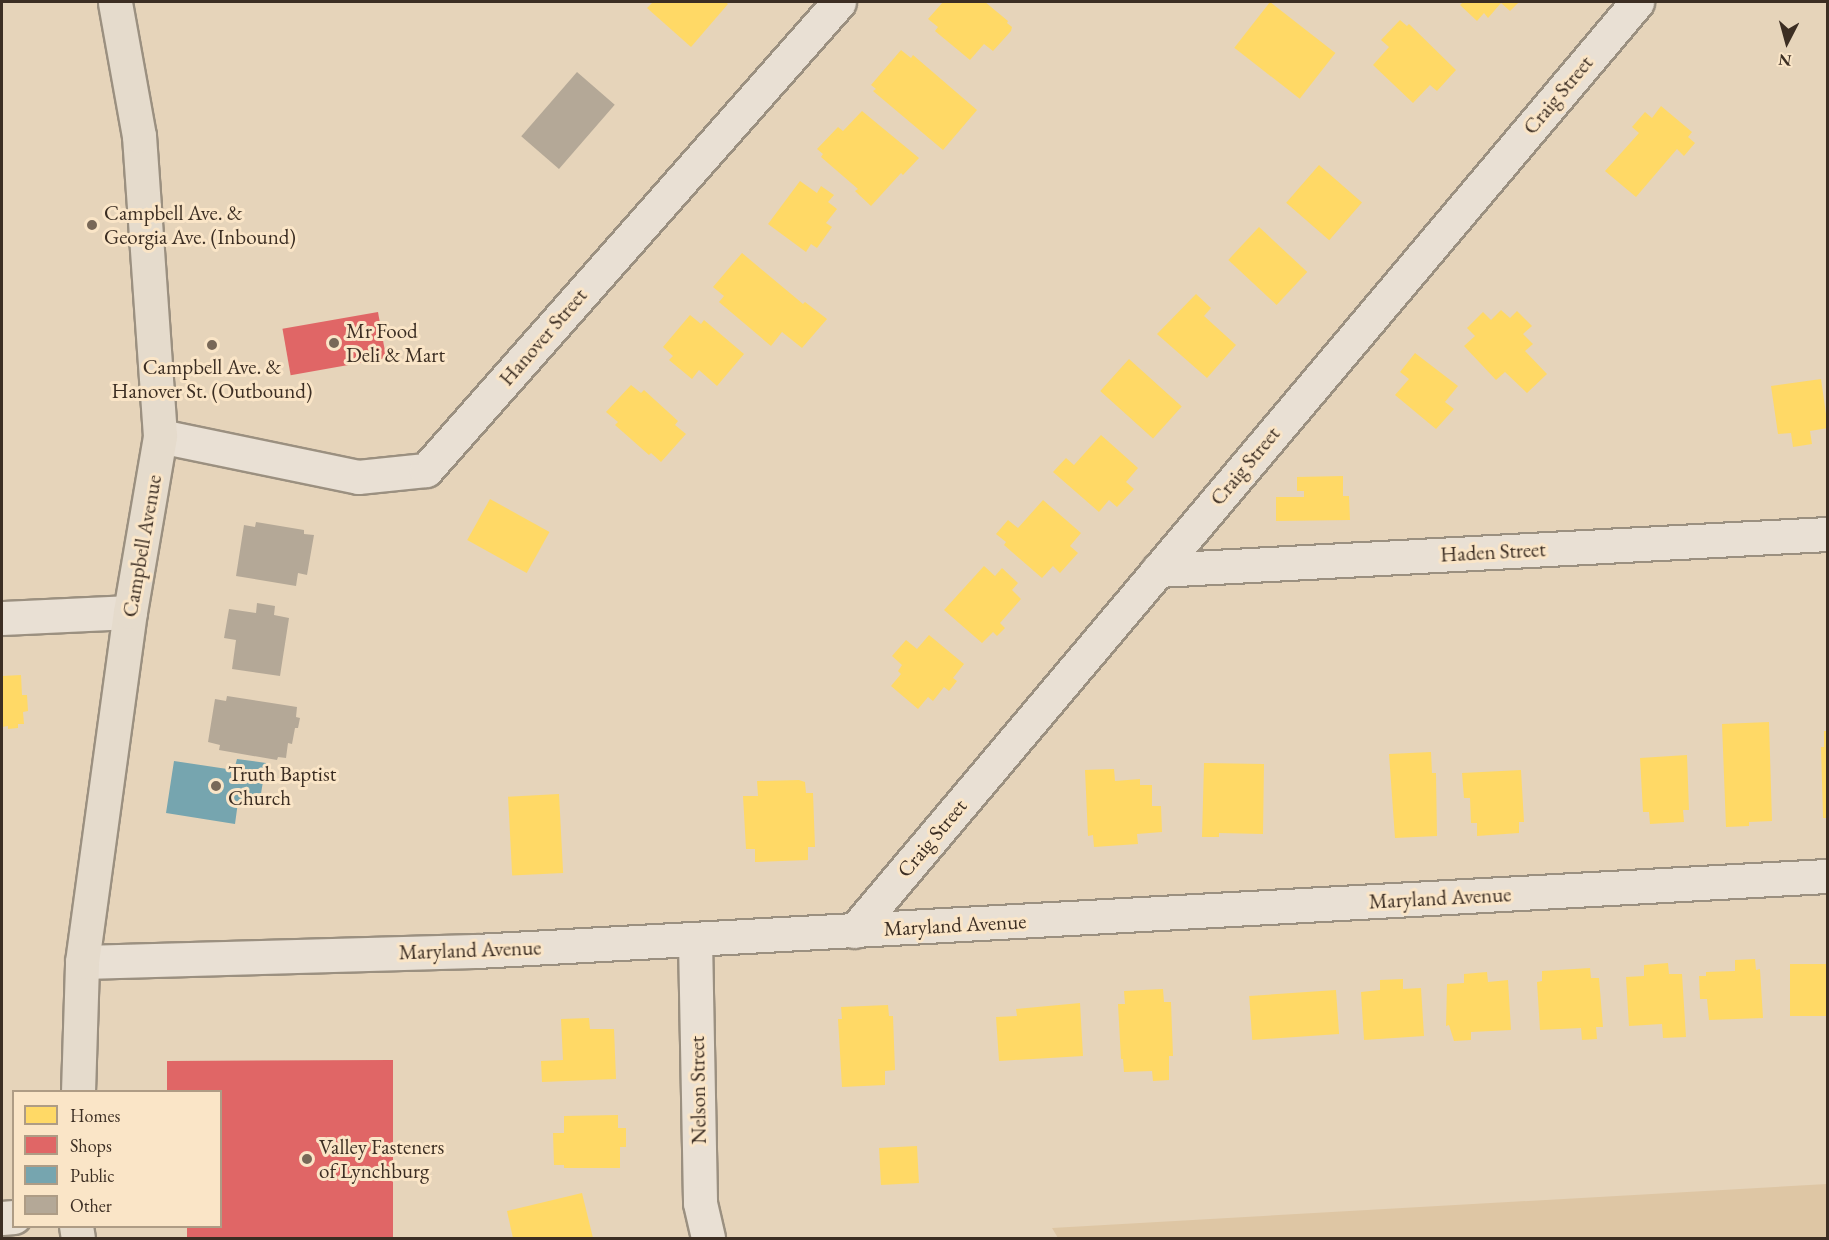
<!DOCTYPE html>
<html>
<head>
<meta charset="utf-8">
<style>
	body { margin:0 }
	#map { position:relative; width:1829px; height:1240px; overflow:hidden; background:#e6d4ba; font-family:"EB Garamond",serif }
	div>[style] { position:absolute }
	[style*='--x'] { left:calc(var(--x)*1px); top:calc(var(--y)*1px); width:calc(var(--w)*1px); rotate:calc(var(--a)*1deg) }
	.green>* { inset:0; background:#dec6a4 }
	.homes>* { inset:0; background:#ffd966; transform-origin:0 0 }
	.shops>* { inset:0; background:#e06666; transform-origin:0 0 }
	.public>* { inset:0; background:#76a5af }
	.building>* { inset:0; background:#b4a897; transform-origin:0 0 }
	.roads { filter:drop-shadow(2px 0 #9b9080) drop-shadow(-2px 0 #9b9080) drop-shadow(0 2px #9b9080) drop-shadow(0 -2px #9b9080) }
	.street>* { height:33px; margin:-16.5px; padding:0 16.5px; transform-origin:16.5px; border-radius:16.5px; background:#e9e0d4 }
	.primary>* { height:33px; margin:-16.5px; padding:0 16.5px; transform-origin:16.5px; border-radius:16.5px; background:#e5dbcc }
	.dots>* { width:16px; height:16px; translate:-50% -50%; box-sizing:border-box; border:3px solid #fae5c7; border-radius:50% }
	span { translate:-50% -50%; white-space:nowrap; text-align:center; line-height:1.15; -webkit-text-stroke:6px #fae5c7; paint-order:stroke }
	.street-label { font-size:21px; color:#3c2e23 }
	.poi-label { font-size:21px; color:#3c2e23 }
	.left { translate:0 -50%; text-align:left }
	.frame { position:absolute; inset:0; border:3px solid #3c2e23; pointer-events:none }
	.legend { position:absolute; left:12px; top:1090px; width:210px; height:138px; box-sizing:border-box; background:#fae5c7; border:2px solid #ae9c85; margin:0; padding:8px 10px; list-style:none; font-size:18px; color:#3c2e23 }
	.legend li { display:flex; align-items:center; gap:12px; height:30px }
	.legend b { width:30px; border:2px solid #ae9c85 }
	.north { position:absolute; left:1757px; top:12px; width:60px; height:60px; -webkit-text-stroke:4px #fae5c7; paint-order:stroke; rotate:186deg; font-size:16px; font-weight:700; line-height:24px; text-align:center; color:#3c2e23 }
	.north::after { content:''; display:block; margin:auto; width:21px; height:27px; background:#3c2e23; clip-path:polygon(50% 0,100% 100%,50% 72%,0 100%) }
</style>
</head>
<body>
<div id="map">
	<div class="green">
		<div style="clip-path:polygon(1827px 1184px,1827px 1238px,1058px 1238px,1052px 1228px)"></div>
	</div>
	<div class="homes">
		<div style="clip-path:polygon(653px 2px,725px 2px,728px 4px,691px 47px,647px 8px)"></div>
		<div style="clip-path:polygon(943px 2px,985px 2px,1008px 21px,1007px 23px,1012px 27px,1011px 31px,993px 51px,984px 44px,970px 60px,935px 31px,938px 27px,928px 19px)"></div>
		<div style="left:1270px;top:2px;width:83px;height:58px;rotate:38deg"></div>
		<div style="clip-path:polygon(1463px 2px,1519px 2px,1510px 11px,1501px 3px,1488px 18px,1484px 13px,1477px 21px,1460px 5px)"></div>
		<div style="clip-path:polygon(1400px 20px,1407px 26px,1409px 24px,1456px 70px,1437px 91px,1430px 85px,1413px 103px,1373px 65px,1389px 47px,1381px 40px)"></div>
		<div style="clip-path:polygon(901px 50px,911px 58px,913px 55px,977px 110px,943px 150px,873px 91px,876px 89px,871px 85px)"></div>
		<div style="clip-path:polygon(1661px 106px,1692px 132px,1688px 137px,1695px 143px,1684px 156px,1677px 149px,1636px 197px,1605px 171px,1639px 133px,1632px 127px,1645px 112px,1652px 118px)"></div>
		<div style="clip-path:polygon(862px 111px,919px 158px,903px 175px,901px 173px,871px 206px,855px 191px,858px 189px,821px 157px,823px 154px,817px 149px,838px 127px,843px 131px)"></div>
		<div style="left:1319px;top:165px;width:57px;height:50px;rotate:41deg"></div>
		<div style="clip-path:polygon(800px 181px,817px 193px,821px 186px,834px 195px,828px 202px,837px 209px,826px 223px,832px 227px,817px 248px,811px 244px,806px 252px,768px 224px)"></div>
		<div style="left:1259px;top:227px;width:66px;height:45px;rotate:43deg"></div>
		<div style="clip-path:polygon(742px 253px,803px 304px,805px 302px,827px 319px,802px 348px,782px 332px,771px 346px,719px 302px,724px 296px,713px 287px)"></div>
		<div style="clip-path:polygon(1196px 294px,1211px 308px,1204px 316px,1236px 345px,1207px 378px,1157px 334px)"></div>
		<div style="clip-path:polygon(1501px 310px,1510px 318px,1517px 311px,1532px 326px,1523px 334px,1533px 344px,1525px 351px,1547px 374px,1527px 393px,1505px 372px,1496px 380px,1464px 346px,1475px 336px,1467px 328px,1483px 312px,1491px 320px)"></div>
		<div style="clip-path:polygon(690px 315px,701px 324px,704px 320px,744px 354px,717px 386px,699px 370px,692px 379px,669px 360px,673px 356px,663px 347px)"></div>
		<div style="clip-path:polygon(1415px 353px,1458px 386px,1445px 402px,1454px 409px,1436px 429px,1395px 395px,1409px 379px,1400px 372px)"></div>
		<div style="left:1129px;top:359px;width:71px;height:43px;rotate:42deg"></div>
		<div style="clip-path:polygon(1821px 379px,1828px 428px,1810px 431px,1812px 444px,1793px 447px,1791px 433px,1778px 434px,1771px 386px)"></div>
		<div style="clip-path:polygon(631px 385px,641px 393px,644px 390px,678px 421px,675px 425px,686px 434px,661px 462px,651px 453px,649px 455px,615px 425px,618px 422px,606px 412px)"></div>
		<div style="clip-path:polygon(1101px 435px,1138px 468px,1126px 482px,1134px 489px,1117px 507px,1109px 500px,1099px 512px,1053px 472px,1066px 458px,1074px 465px)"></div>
		<div style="clip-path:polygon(1343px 476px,1343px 496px,1349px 496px,1350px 520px,1276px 521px,1276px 497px,1304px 497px,1304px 491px,1297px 491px,1297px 477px)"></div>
		<div style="left:490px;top:499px;width:68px;height:47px;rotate:29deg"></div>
		<div style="clip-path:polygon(1043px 500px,1081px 533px,1070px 546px,1078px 553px,1060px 573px,1053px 566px,1042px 578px,1004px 545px,1006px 542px,996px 534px,1008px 520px,1018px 528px)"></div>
		<div style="clip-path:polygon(984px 566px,995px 576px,1002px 568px,1018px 583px,1012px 590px,1021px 599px,1000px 623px,1005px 628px,997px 636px,993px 632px,982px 643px,944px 610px)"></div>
		<div style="clip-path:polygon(929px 635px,964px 664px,953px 678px,957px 681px,949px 691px,944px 687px,933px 701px,928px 697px,918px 709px,891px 686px,901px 674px,898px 671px,902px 665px,892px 656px,906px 640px,917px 649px)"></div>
		<div style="clip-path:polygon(21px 675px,22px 695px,27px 695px,28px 711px,23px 712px,24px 724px,18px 724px,18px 728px,8px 729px,8px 726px,2px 727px,2px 676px)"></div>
		<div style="clip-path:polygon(1769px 722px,1772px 821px,1749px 822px,1749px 826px,1726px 827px,1722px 724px)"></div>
		<div style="clip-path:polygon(1824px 731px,1828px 731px,1828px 818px,1823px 818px,1821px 747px,1824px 747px)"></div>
		<div style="clip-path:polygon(1431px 752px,1432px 773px,1436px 773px,1437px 836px,1395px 838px,1389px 754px)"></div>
		<div style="clip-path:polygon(1687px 755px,1689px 810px,1683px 810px,1684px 822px,1650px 824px,1649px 812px,1643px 812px,1640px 758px)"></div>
		<div style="clip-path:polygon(1204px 763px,1264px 764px,1263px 834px,1219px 833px,1219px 837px,1202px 837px)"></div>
		<div style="clip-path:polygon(1114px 769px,1115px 781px,1140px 779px,1140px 785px,1152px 785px,1152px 806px,1161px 806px,1162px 832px,1137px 834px,1138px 844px,1094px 847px,1093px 835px,1088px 836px,1085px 770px)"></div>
		<div style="clip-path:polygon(1521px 770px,1524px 822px,1519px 822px,1519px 833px,1477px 836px,1477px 823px,1471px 823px,1470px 798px,1464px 798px,1462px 773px)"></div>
		<div style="clip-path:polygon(799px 780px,805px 782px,806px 793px,813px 793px,815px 847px,808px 847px,808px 860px,755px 862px,755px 849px,746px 849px,743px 796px,758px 796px,757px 781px)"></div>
		<div style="left:559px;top:794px;width:79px;height:51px;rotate:87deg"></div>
		<div style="clip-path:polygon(1755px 959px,1756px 970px,1760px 969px,1763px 1018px,1709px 1020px,1707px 999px,1700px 999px,1699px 976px,1706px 976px,1706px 972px,1735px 971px,1735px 960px)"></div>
		<div style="clip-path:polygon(1668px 963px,1669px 974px,1682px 974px,1686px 1037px,1663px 1038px,1662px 1024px,1629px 1026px,1626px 977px,1644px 976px,1644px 965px)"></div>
		<div style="left:1828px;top:964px;width:52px;height:38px;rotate:90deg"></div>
		<div style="clip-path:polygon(1590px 968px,1591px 978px,1599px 978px,1603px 1027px,1596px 1027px,1597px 1039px,1582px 1040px,1581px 1028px,1540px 1030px,1537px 982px,1542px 981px,1542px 971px)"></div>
		<div style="clip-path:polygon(1487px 972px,1488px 982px,1508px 980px,1511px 1030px,1471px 1032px,1471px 1040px,1454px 1041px,1449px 1025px,1446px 1026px,1447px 984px,1464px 983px,1464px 974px)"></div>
		<div style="clip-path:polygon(1403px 979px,1403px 989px,1421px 988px,1424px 1036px,1364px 1040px,1361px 992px,1380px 990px,1380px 980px)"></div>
		<div style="clip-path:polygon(1163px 989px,1164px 1002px,1171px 1002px,1173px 1056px,1169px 1056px,1169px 1080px,1153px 1081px,1152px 1071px,1124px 1072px,1123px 1059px,1121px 1059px,1118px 1004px,1125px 1004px,1124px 991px)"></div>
		<div style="left:1336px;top:990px;width:44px;height:87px;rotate:86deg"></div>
		<div style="clip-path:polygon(1080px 1003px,1083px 1056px,999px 1061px,996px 1017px,1017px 1016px,1016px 1009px)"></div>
		<div style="clip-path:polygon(888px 1005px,889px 1016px,893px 1016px,895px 1070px,885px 1071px,885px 1085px,842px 1087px,838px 1019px,842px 1019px,841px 1007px)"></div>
		<div style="clip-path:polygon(589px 1018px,590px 1029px,614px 1029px,616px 1079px,542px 1082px,541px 1061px,563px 1060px,561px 1019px)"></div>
		<div style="clip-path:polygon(618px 1115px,618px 1128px,626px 1128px,626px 1147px,620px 1147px,620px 1168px,564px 1168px,564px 1165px,554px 1165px,553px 1133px,564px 1133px,564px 1116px)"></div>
		<div style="left:917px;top:1146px;width:37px;height:38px;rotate:87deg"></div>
		<div style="clip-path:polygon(582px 1193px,593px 1238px,513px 1238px,507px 1211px)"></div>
	</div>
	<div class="shops">
		<div style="left:378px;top:312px;width:47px;height:97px;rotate:80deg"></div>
		<div style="clip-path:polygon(393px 1060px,393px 1238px,187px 1238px,187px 1226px,220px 1226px,220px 1092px,167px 1092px,167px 1061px)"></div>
	</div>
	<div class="public">
		<div style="clip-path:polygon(237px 759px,266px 763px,259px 806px,238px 802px,235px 824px,166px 813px,174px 761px,234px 770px)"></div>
	</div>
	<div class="building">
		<div style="left:577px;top:72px;width:50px;height:85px;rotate:41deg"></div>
		<div style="clip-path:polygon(256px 522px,304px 530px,304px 534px,314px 535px,307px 575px,298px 573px,296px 586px,236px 576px,244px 525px,255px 527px)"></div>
		<div style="clip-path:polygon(257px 603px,275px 606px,274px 615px,289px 618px,280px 676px,232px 669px,236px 640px,224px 638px,229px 609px,256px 613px)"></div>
		<div style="clip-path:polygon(227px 696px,297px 707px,296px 717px,300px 718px,298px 728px,295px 728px,292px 744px,288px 743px,286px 758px,278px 757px,277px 760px,219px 750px,220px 745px,208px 742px,215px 699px,226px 701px)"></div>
	</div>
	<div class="roads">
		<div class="street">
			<div style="--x:160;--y:436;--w:202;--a:11.7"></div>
			<div style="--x:358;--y:477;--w:68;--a:-5.9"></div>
			<div style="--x:426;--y:470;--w:624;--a:-48.57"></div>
			<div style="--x:1158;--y:570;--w:671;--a:-3.08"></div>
			<div style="--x:2;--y:618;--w:128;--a:-2.7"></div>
			<div style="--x:854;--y:931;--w:1215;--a:-49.87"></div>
			<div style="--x:695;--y:940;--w:263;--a:88.9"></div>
			<div style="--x:700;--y:1203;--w:36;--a:77"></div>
			<div style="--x:82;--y:962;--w:394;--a:-1.6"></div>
			<div style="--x:476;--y:951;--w:1354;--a:-3.18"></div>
			<div style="--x:2;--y:1218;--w:12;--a:-5"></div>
		</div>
		<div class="primary">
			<div style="--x:78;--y:1092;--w:130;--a:-88.2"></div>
			<div style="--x:82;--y:962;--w:353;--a:-82.2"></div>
			<div style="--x:130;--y:612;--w:179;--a:-80.3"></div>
			<div style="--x:160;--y:436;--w:301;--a:-94"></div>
			<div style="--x:139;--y:136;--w:136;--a:-100.2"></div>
			<div style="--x:76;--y:1226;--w:12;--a:81"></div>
		</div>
	</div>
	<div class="dots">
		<div style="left:92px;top:225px;background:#786858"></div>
		<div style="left:334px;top:343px;background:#786858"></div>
		<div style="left:212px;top:345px;background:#786858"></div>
		<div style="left:216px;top:786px;background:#786858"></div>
		<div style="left:307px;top:1159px;background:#786858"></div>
	</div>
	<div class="street-label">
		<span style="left:1558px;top:95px;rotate:-50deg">Craig Street</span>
		<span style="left:543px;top:337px;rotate:-49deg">Hanover Street</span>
		<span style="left:1245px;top:466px;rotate:-50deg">Craig Street</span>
		<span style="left:142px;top:546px;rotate:-80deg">Campbell Avenue</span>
		<span style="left:1493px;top:552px;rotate:-3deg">Haden Street</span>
		<span style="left:932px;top:838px;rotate:-50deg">Craig Street</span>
		<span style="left:1440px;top:898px;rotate:-3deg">Maryland Avenue</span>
		<span style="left:955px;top:925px;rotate:-3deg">Maryland Avenue</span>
		<span style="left:470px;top:950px;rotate:-2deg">Maryland Avenue</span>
		<span style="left:698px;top:1090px;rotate:-91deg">Nelson Street</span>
	</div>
	<div class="poi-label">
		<span class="left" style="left:104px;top:225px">Campbell Ave. &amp;<br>Georgia Ave. (Inbound)</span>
		<span class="left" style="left:346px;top:343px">Mr Food<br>Deli &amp; Mart</span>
		<span style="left:212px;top:379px">Campbell Ave. &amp;<br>Hanover St. (Outbound)</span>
		<span class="left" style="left:228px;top:786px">Truth Baptist<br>Church</span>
		<span class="left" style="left:319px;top:1159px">Valley Fasteners<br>of Lynchburg</span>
	</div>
	<div class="frame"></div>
	<ul class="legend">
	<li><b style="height:16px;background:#ffd966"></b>Homes</li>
	<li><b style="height:16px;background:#e06666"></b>Shops</li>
	<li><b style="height:16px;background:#76a5af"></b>Public</li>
	<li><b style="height:16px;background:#b4a897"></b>Other</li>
	</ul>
	<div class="north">N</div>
</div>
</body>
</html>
